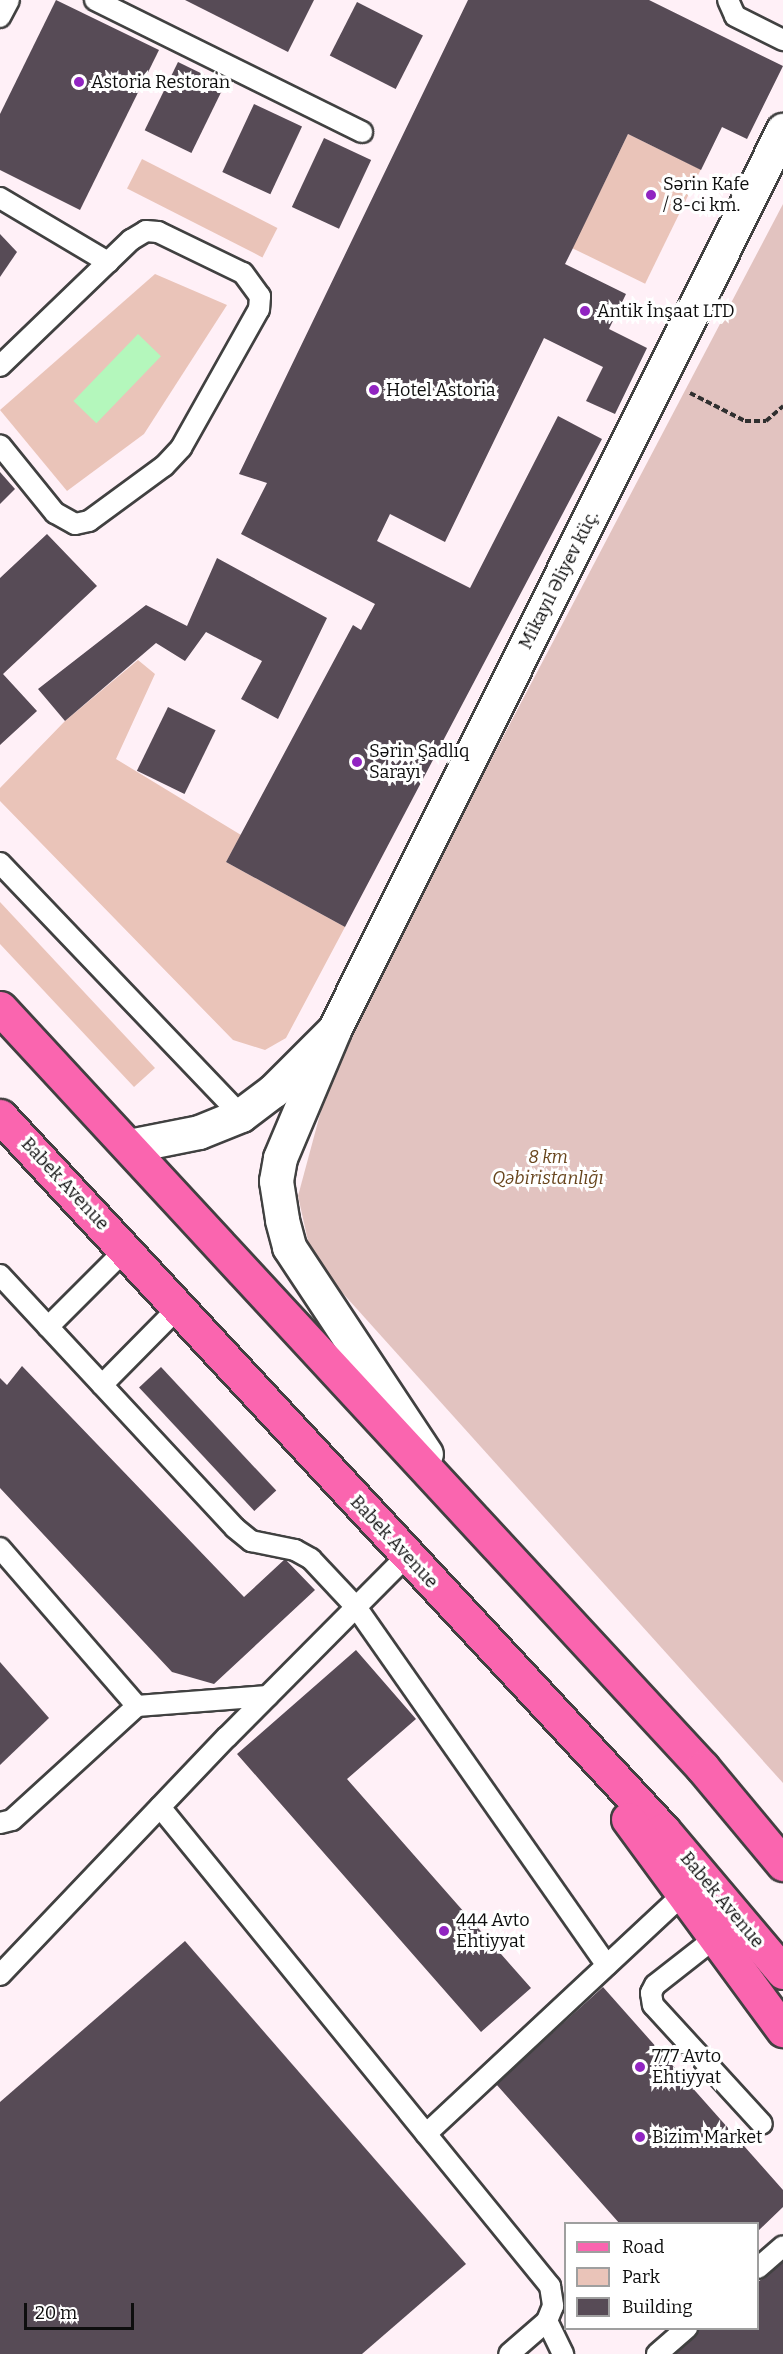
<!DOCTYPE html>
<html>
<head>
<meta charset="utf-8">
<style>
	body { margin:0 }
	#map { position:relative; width:783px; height:2354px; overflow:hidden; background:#fff0f7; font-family:Bitter,serif }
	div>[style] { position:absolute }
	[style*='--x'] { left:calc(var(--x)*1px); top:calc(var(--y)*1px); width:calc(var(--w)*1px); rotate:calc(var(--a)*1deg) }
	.green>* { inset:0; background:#eac4b9; transform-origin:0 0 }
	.cemetery>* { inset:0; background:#e2c3c0 }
	.water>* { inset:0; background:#b4f7bc; transform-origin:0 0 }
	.building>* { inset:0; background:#574b56; transform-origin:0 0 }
	.path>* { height:4px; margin-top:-2px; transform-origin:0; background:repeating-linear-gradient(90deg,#303030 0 6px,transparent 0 9px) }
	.roads { filter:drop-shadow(2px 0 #414141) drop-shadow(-2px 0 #414141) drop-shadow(0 2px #414141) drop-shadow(0 -2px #414141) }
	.service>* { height:20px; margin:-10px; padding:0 10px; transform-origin:10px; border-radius:10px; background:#fff }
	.minor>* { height:33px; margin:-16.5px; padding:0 16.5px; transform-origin:16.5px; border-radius:16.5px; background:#fff }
	.primary>* { height:33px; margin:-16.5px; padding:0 16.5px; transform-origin:16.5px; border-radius:16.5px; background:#fa65af }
	.dots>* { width:16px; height:16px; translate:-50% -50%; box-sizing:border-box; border:3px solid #fff; border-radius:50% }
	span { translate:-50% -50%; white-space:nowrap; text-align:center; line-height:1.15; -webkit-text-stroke:6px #fff; paint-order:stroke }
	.poi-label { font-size:18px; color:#0e0e0e }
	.left { translate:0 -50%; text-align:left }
	.street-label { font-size:18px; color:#0e0e0e }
	.park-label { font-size:18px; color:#68451d; font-style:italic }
	.legend { position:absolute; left:564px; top:2222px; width:195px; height:108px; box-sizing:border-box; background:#fff; border:2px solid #9f9f9f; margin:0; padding:8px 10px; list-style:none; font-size:18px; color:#0e0e0e }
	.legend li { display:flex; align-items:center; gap:12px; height:30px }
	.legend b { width:30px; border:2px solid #9f9f9f }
	.scale { position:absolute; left:24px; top:2303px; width:110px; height:27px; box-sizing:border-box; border:3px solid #0e0e0e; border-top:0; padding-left:8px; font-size:18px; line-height:21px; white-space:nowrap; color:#0e0e0e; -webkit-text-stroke:4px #fff; paint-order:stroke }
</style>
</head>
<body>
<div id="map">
	<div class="green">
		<div style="left:628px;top:134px;width:81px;height:127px;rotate:26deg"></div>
		<div style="left:142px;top:159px;width:152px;height:33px;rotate:27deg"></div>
		<div style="clip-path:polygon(155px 274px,227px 305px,144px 434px,67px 491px,0 410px)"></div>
		<div style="clip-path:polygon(138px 660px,155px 674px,116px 759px,241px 835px,226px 862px,345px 927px,286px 1038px,265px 1050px,233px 1040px,0 801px,0 788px,65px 721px)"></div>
		<div style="clip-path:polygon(0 902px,155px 1068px,134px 1087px,0 944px)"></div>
	</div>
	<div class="cemetery">
		<div style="clip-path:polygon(783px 204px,783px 1783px,312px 1259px,298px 1196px,336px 1055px)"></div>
	</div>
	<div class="water">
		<div style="left:138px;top:334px;width:32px;height:93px;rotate:44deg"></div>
	</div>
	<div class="building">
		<div style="clip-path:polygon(56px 0,159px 50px,80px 210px,0 170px,0 114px)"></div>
		<div style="clip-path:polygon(185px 0,314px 0,288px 52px)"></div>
		<div style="clip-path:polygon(468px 0,649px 0,783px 66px,747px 139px,722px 127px,701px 170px,628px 134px,573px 248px,565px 264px,626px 294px,609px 329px,647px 348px,615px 414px,586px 401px,603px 367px,544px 338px,445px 542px,390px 514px,377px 541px,470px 588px,558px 416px,602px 439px,345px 927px,226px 862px,353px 625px,361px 630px,375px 604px,241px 534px,267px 483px,239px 474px)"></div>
		<div style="left:357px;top:2px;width:74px;height:60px;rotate:27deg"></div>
		<div style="left:178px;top:62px;width:52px;height:76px;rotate:26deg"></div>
		<div style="left:254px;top:104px;width:53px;height:75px;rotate:25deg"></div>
		<div style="left:324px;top:138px;width:52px;height:76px;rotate:25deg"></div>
		<div style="clip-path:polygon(0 234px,17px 252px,0 277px)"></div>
		<div style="clip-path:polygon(0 472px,15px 489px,0 504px)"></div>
		<div style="clip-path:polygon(47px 534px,97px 586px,3px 674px,37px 711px,0 745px,0 578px)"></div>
		<div style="clip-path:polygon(217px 558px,327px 618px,278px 719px,241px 699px,262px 661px,206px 632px,185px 661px,156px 643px,65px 721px,38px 689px,146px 605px,187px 626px)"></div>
		<div style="left:168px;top:707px;width:53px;height:71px;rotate:26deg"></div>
		<div style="clip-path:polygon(22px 1366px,244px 1597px,285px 1559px,315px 1590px,214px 1684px,172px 1672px,0 1488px,0 1378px,7px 1385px)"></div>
		<div style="left:161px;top:1367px;width:169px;height:30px;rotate:47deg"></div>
		<div style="clip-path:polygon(356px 1650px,416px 1719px,347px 1779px,531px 1988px,481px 2032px,237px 1754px)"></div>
		<div style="clip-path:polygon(0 1662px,49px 1718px,0 1765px)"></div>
		<div style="clip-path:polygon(185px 1941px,466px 2264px,362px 2354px,0 2354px,0 2102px)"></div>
		<div style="clip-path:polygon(603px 1987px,783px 2190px,783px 2207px,758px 2231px,758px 2224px,620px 2224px,496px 2084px)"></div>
		<div style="clip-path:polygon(783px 2262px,783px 2354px,669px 2354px,701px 2328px,758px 2328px,758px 2282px)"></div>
	</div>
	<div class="path">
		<div style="--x:690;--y:393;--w:62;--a:27"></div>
		<div style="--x:745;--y:421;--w:21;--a:0"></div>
		<div style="--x:766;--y:421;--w:23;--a:-41"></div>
	</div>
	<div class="roads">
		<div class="service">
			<div style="--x:95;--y:0;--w:298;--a:26.3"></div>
			<div style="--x:728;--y:0;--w:17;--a:66"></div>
			<div style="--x:735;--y:16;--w:54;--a:26.6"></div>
			<div style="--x:0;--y:17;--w:19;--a:-62"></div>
			<div style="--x:0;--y:198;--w:126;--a:30.7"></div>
			<div style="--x:0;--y:366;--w:182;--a:-43.9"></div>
			<div style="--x:131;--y:240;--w:17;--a:-31"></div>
			<div style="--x:146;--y:231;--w:12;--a:5"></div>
			<div style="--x:158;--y:232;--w:94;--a:25.8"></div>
			<div style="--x:243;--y:273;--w:29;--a:54"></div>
			<div style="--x:260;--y:296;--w:13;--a:94"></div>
			<div style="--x:259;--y:309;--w:159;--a:119.3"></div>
			<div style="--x:181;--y:448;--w:25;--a:133"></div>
			<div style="--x:164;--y:466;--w:93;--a:143.7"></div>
			<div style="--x:89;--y:521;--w:14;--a:168"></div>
			<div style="--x:75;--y:524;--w:23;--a:-151"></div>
			<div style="--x:55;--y:513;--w:87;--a:-129"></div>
			<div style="--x:0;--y:863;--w:349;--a:46.3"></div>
			<div style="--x:0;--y:1275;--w:345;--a:47.1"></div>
			<div style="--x:235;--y:1528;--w:21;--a:39"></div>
			<div style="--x:251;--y:1541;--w:45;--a:11.6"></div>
			<div style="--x:295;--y:1550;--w:18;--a:29"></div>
			<div style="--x:311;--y:1559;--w:66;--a:46.8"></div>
			<div style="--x:356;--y:1607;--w:437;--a:55"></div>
			<div style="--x:48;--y:1327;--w:110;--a:-45"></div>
			<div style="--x:102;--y:1385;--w:110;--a:-45.4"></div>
			<div style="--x:0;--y:1548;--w:209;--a:49.1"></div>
			<div style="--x:137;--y:1706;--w:131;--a:-4.4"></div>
			<div style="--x:160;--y:1807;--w:618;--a:50.85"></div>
			<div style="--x:550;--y:2286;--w:20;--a:81"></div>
			<div style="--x:553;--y:2306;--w:16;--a:112"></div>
			<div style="--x:547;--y:2321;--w:50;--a:139"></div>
			<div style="--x:0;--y:1823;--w:12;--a:-14"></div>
			<div style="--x:12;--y:1820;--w:169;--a:-42.4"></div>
			<div style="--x:715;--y:1938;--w:76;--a:141.9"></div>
			<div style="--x:655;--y:1985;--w:9;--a:117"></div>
			<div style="--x:651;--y:1993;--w:12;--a:81"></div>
			<div style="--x:653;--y:2005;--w:161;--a:47.5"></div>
			<div style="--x:0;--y:1975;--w:329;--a:-46.4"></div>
			<div style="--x:227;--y:1737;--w:255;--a:-45.2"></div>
			<div style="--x:426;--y:2134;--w:352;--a:-43"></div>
			<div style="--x:758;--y:2268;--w:33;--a:-41"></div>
			<div style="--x:547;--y:2321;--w:37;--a:64"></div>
			<div style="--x:657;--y:2354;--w:40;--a:-41"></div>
		</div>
		<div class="minor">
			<div style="--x:334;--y:1030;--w:1006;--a:-63.49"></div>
			<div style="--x:129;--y:1146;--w:71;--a:-11.3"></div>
			<div style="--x:199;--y:1132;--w:45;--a:-22"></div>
			<div style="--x:241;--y:1115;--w:40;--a:-37"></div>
			<div style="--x:273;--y:1091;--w:86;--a:-45"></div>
			<div style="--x:334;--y:1030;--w:139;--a:112.9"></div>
			<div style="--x:280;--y:1158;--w:23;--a:100"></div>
			<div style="--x:276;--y:1181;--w:39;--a:81"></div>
			<div style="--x:282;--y:1220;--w:28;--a:75"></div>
			<div style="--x:289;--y:1247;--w:248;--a:56.5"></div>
		</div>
		<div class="primary">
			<div style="--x:0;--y:1008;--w:1035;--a:47.23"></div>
			<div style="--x:703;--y:1768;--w:125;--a:50.2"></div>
			<div style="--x:0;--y:1116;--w:974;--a:47.12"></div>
			<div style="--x:663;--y:1830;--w:186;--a:49.8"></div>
			<div style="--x:628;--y:1819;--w:262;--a:53.7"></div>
		</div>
	</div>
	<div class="dots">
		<div style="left:79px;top:82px;background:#9124c1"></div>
		<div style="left:651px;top:195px;background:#9124c1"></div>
		<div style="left:585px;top:311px;background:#9124c1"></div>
		<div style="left:374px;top:390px;background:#9124c1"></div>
		<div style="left:357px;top:762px;background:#9124c1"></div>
		<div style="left:444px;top:1931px;background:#9124c1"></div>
		<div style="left:640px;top:2067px;background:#9124c1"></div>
		<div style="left:640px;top:2137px;background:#9124c1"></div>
	</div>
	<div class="poi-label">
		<span class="left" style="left:91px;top:82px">Astoria Restoran</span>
		<span class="left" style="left:663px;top:195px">Sərin Kafe<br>/ 8-ci km.</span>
		<span class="left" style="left:597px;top:311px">Antik İnşaat LTD</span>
		<span class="left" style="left:386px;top:390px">Hotel Astoria</span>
		<span class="left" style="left:369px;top:762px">Sərin Şadlıq<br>Sarayı</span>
		<span class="left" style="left:456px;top:1931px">444 Avto<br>Ehtiyyat</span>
		<span class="left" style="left:652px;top:2067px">777 Avto<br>Ehtiyyat</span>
		<span class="left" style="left:652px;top:2137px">Bizim Market</span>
	</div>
	<div class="street-label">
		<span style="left:559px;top:580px;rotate:-63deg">Mikayıl Əliyev küç.</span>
		<span style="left:65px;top:1184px;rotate:47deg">Babek Avenue</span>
		<span style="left:394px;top:1542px;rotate:47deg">Babek Avenue</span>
		<span style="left:722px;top:1900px;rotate:50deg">Babek Avenue</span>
	</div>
	<div class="park-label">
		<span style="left:548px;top:1168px">8 km<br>Qəbiristanlığı</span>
	</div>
	<ul class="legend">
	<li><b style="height:8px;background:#fa65af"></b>Road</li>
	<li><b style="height:16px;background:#eac4b9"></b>Park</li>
	<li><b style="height:16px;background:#574b56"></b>Building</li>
	</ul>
	<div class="scale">20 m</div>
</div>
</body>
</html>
